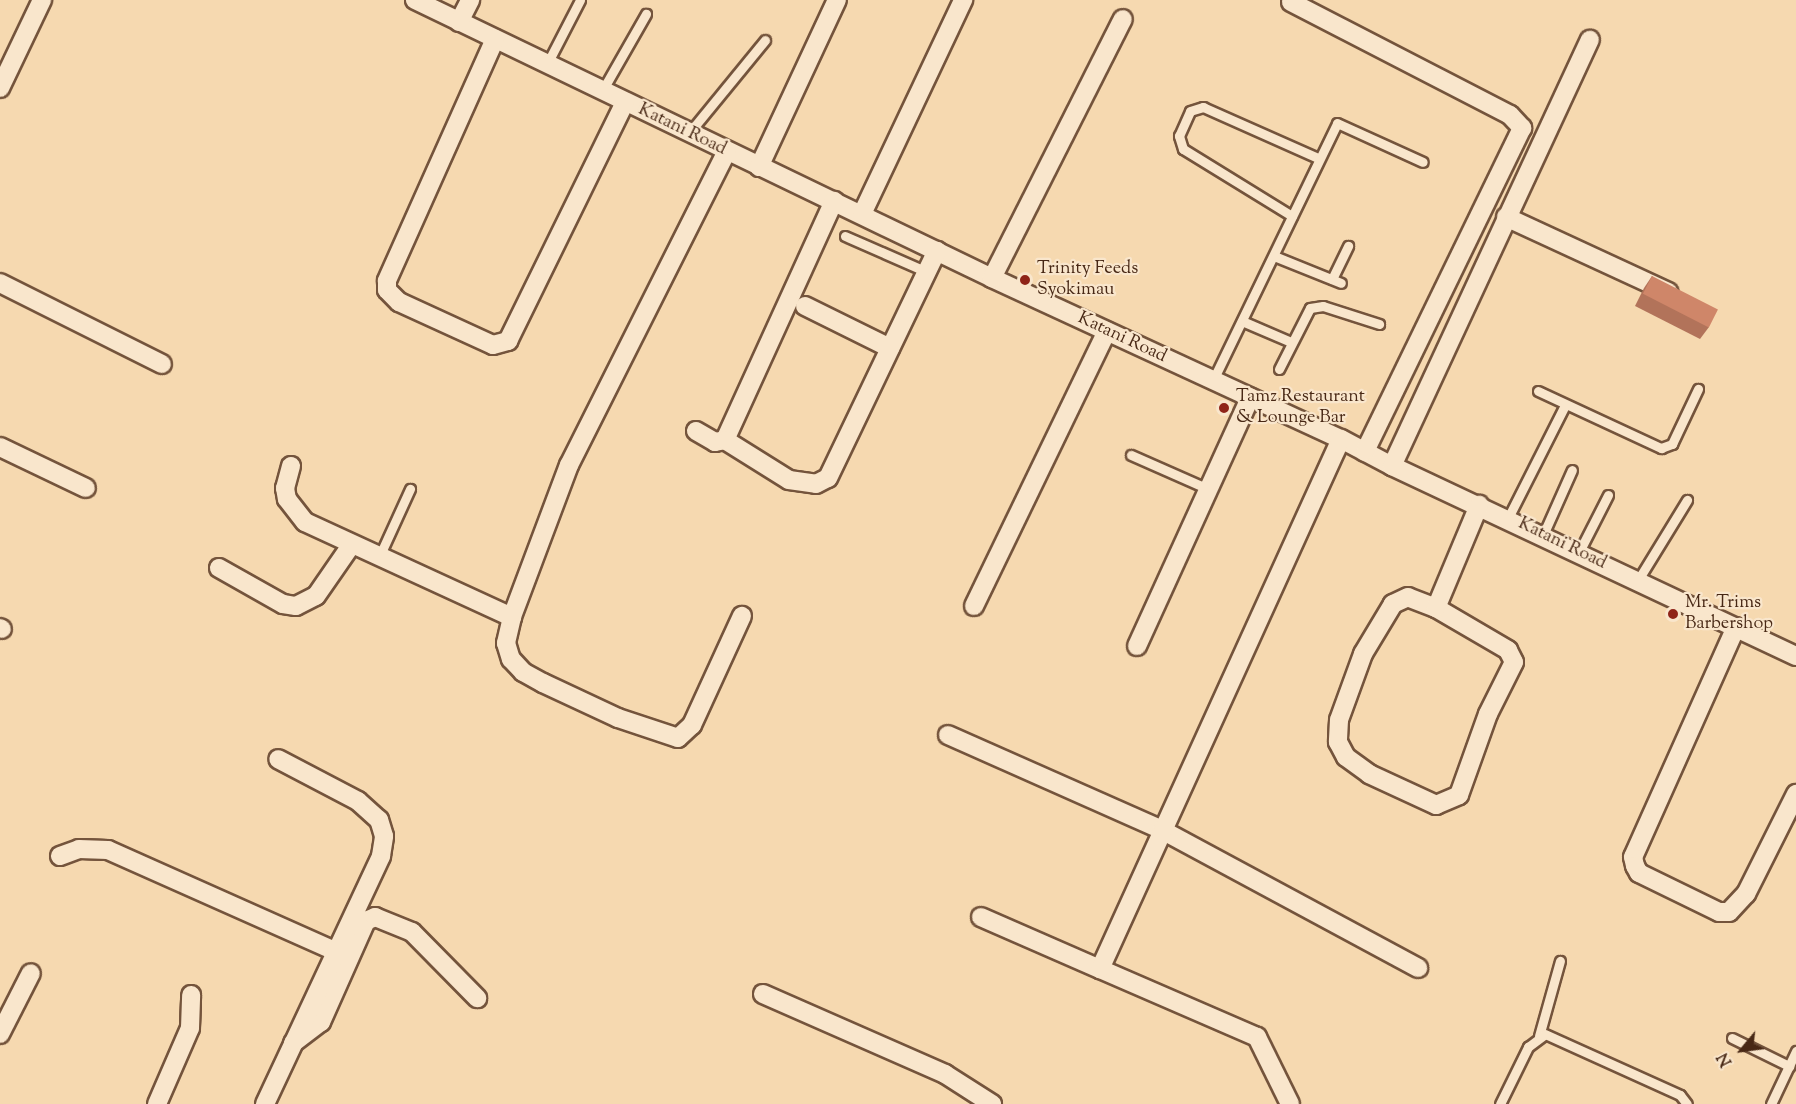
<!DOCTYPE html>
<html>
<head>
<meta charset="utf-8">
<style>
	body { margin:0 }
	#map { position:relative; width:1796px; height:1104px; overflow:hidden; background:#f6d9b0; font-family:"Sorts Mill Goudy",serif }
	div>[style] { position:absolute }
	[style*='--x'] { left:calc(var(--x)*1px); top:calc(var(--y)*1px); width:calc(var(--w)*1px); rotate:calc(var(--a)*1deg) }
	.roads { filter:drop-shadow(2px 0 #74543c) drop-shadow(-2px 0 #74543c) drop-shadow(0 2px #74543c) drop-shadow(0 -2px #74543c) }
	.service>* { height:9px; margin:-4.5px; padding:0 4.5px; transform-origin:4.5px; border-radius:4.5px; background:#f9e6cc }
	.minor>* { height:18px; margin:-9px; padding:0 9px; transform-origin:9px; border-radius:9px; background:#f9e6cc }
	.wall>* { inset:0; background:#b2735a }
	.building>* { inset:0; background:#cf8669; transform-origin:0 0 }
	.dots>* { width:16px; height:16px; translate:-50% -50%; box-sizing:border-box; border:3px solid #f9e6cc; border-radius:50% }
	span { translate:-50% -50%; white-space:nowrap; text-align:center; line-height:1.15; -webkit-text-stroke:4.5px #f9e6cc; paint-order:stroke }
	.street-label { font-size:18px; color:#482815 }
	.poi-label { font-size:18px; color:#482815 }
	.left { translate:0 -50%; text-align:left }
	.north { position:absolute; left:1712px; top:1020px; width:60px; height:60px; -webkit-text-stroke:4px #f9e6cc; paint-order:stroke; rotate:241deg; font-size:16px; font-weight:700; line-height:24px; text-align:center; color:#482815 }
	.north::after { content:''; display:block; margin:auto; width:21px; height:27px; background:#482815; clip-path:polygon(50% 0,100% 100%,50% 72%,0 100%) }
</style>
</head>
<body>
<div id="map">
	<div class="roads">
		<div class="service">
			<div style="--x:547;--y:64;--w:72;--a:-62.7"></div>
			<div style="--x:602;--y:91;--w:89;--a:-60.3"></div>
			<div style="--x:689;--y:133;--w:120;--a:-50.7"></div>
			<div style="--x:1292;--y:216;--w:128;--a:-148.4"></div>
			<div style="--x:1183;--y:149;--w:14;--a:-107"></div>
			<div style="--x:1179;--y:136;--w:27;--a:-66"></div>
			<div style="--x:1190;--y:111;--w:14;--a:-17"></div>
			<div style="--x:1203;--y:107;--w:126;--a:23.9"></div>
			<div style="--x:845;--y:236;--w:90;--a:23.7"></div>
			<div style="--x:1274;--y:256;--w:72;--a:21.9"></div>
			<div style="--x:1332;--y:279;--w:37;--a:-64"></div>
			<div style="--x:1242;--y:321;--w:53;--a:23.2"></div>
			<div style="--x:1279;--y:369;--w:68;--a:-63.1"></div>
			<div style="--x:1310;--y:308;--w:13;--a:-9"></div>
			<div style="--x:1323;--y:306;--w:59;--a:17.8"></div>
			<div style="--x:1213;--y:380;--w:285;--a:-64.2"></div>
			<div style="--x:1337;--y:123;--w:94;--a:24.4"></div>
			<div style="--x:1538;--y:391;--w:136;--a:24.9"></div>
			<div style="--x:1661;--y:448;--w:12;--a:-20"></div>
			<div style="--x:1672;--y:444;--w:61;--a:-64.7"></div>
			<div style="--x:1131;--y:455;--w:84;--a:23.8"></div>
			<div style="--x:1508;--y:518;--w:127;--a:-63.2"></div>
			<div style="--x:1543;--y:535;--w:71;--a:-66"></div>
			<div style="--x:1579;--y:552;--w:64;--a:-63"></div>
			<div style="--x:379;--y:557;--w:75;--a:-65.5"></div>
			<div style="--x:1638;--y:580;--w:94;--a:-58.5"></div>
			<div style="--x:1539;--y:1036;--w:78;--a:-74.4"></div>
			<div style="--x:1732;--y:1038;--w:64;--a:26.2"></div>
			<div style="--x:1500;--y:1104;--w:64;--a:-63.8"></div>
			<div style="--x:1528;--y:1047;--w:21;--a:-37"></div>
			<div style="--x:1545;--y:1034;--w:148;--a:24.3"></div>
			<div style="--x:1680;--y:1095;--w:11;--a:52"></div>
			<div style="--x:1771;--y:1104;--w:59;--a:-64.7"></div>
		</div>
		<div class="minor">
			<div style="--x:415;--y:0;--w:640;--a:25.72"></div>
			<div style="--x:992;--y:278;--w:384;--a:24.8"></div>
			<div style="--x:1341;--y:439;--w:58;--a:27.9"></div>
			<div style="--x:1392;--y:466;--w:446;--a:25.2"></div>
			<div style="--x:1291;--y:2;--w:246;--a:27.3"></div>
			<div style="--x:1510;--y:115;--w:18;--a:47"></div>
			<div style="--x:1522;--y:128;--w:360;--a:115.9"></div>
			<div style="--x:459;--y:22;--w:25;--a:-63"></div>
			<div style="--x:495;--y:39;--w:265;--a:114.1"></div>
			<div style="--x:387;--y:281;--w:9;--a:90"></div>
			<div style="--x:387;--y:290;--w:17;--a:45"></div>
			<div style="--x:399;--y:302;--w:103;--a:24.6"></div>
			<div style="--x:493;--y:345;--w:16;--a:-15"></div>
			<div style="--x:508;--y:341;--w:266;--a:-63.9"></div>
			<div style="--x:0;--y:88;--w:98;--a:-64.5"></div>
			<div style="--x:727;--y:151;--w:352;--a:116.7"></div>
			<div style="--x:569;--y:465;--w:162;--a:110.6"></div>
			<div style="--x:512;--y:617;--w:27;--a:103"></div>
			<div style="--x:506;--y:643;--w:17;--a:73"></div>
			<div style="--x:511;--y:659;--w:18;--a:47"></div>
			<div style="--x:523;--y:672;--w:23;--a:29"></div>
			<div style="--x:543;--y:683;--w:83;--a:25"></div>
			<div style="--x:618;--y:718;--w:63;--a:18.4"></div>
			<div style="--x:678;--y:738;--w:19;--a:-43"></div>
			<div style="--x:692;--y:725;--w:120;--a:-65.4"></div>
			<div style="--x:759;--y:167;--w:184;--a:-65"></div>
			<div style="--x:862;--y:214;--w:237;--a:-64.7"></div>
			<div style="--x:1506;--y:217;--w:179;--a:24.8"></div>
			<div style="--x:992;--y:278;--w:290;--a:-63.2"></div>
			<div style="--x:0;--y:283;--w:181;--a:26.6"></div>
			<div style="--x:805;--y:306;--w:95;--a:26.3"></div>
			<div style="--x:696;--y:431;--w:22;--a:30"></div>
			<div style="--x:715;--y:442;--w:10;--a:-11"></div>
			<div style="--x:725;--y:440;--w:263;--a:-65.5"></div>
			<div style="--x:725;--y:440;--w:75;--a:32"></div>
			<div style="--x:789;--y:480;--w:27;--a:8"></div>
			<div style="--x:816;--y:484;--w:13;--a:-27"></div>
			<div style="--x:828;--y:478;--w:252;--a:-64.4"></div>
			<div style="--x:0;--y:447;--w:95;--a:25.5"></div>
			<div style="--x:291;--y:466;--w:23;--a:105"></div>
			<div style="--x:285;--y:488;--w:11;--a:80"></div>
			<div style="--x:287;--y:499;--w:29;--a:52"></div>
			<div style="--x:305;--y:522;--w:228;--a:24.7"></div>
			<div style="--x:1392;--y:466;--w:470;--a:-65.1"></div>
			<div style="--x:219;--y:568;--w:73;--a:29.4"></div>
			<div style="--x:283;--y:604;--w:13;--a:9"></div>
			<div style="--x:296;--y:606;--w:22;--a:-27"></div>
			<div style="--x:316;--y:596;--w:63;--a:-55.3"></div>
			<div style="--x:974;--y:606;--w:305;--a:-64.2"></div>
			<div style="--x:1436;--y:608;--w:30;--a:-159"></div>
			<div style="--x:1408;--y:597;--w:17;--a:155"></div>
			<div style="--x:1393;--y:604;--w:58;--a:121"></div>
			<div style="--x:1363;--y:654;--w:70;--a:110"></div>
			<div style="--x:1339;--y:720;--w:22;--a:93"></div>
			<div style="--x:1338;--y:742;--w:17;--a:62"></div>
			<div style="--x:1346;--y:757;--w:29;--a:36"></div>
			<div style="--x:1369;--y:774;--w:74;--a:24.8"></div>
			<div style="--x:1436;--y:805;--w:25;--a:-23"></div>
			<div style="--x:1459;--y:795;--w:86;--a:-70.3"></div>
			<div style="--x:1488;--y:714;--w:58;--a:-63.4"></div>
			<div style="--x:1514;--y:662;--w:13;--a:-117"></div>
			<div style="--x:1508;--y:650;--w:83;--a:-149.7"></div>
			<div style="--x:1436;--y:608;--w:112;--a:-67.3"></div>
			<div style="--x:1736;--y:627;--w:252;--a:114.1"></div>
			<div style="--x:1633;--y:857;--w:9;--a:77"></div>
			<div style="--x:1635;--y:866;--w:8;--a:60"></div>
			<div style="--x:1639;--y:873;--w:89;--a:26"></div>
			<div style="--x:1719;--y:912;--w:10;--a:0"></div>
			<div style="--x:1729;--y:912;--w:25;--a:-47"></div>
			<div style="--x:1746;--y:894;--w:112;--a:-63.4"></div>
			<div style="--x:0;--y:628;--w:2;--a:27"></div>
			<div style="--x:1137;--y:646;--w:273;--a:-65.5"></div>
			<div style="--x:948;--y:735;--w:234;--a:23.9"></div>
			<div style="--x:1162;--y:830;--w:291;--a:28.3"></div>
			<div style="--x:60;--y:856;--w:20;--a:-20"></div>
			<div style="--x:79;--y:849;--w:29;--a:2"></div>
			<div style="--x:108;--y:850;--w:248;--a:24"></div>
			<div style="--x:981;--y:917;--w:130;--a:23.6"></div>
			<div style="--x:763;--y:994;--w:199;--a:23.7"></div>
			<div style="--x:945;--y:1074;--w:56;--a:32.6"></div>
			<div style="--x:0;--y:1034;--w:68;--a:-63.1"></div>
			<div style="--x:293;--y:1043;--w:35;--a:-37"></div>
			<div style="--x:321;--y:1022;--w:111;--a:-66"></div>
			<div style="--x:366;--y:921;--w:10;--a:-24"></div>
			<div style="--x:375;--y:917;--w:40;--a:22"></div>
			<div style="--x:412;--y:932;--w:93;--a:45.4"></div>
			<div style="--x:157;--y:1104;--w:83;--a:-66.5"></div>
			<div style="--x:190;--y:1028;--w:33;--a:-88"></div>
			<div style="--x:265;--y:1104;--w:274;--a:-64.9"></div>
			<div style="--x:381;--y:856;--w:20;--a:-81"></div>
			<div style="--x:384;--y:836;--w:17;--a:-107"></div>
			<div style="--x:379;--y:820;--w:28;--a:-138"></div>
			<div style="--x:358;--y:801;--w:90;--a:-152.3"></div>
			<div style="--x:1290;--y:1104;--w:75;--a:-116.2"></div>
			<div style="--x:1257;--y:1037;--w:171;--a:-156.6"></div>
			<div style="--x:1100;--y:969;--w:582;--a:-65.55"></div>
		</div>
	</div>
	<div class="wall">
		<div style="clip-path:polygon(1652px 276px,1709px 327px,1700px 339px,1635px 306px,1644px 288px)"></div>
	</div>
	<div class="building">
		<div style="left:1652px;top:276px;width:74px;height:20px;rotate:27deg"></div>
	</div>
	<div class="dots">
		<div style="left:1025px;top:280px;background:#8f2418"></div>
		<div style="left:1224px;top:408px;background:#8f2418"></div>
		<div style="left:1673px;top:614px;background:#8f2418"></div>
	</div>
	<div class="street-label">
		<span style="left:682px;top:130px;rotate:26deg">Katani Road</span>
		<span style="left:1122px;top:338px;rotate:25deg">Katani Road</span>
		<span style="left:1562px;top:544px;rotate:26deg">Katani Road</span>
	</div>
	<div class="poi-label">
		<span class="left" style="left:1037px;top:280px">Trinity Feeds<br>Syokimau</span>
		<span class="left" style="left:1236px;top:408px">Tamz Restaurant<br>&amp; Lounge Bar</span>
		<span class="left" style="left:1685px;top:614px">Mr. Trims<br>Barbershop</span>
	</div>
	<div class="north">N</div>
</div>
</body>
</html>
